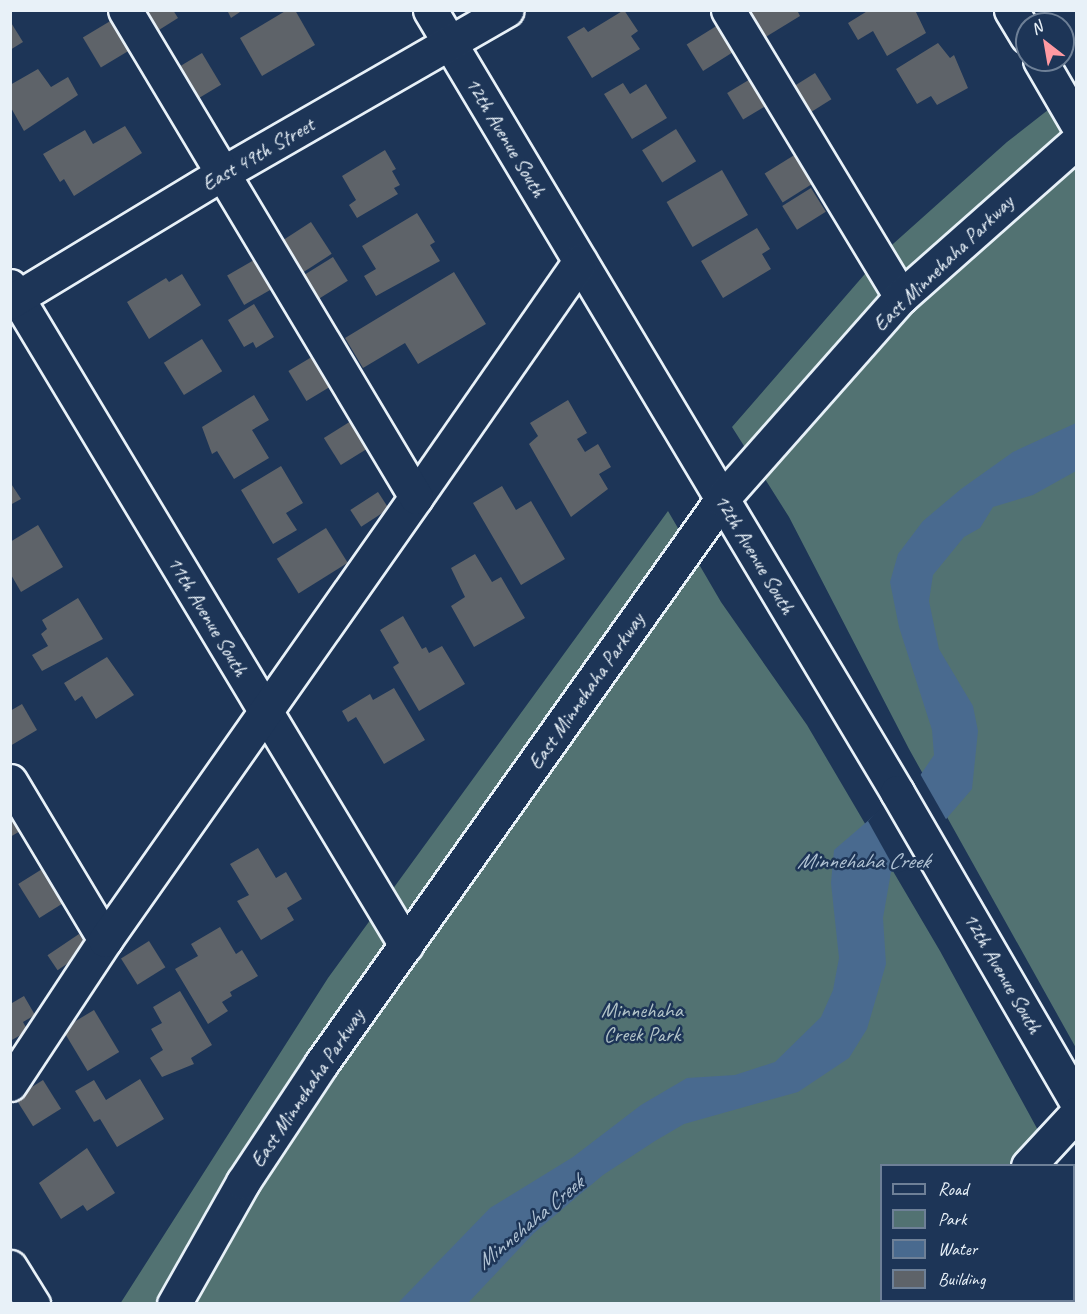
<!DOCTYPE html>
<html>
<head>
<meta charset="utf-8">
<style>
	body { margin:0 }
	#map { position:relative; width:1087px; height:1314px; overflow:hidden; background:#1d3557; font-family:Caveat,sans-serif }
	div>[style] { position:absolute }
	[style*='--x'] { left:calc(var(--x)*1px); top:calc(var(--y)*1px); width:calc(var(--w)*1px); rotate:calc(var(--a)*1deg) }
	.green>* { inset:0; background:#527272 }
	.water>* { inset:0; background:#496a8f }
	.pier>* { inset:0; background:#1d3557 }
	.building>* { inset:0; background:#5e6369; transform-origin:0 0 }
	.roads { filter:drop-shadow(2px 0 #e8f1f8) drop-shadow(-2px 0 #e8f1f8) drop-shadow(0 2px #e8f1f8) drop-shadow(0 -2px #e8f1f8) }
	.minor>* { height:33px; margin:-16.5px; padding:0 16.5px; transform-origin:16.5px; border-radius:16.5px; background:#1d3557 }
	span { translate:-50% -50%; white-space:nowrap; text-align:center; line-height:1.15; -webkit-text-stroke:5px #1d3557; paint-order:stroke }
	.street-label { font-size:21px; color:#e8f1f8 }
	.park-label { font-size:21px; color:#b4c5c9 }
	.water-label { font-size:22px; color:#b0c2d3; font-style:italic }
	.frame { position:absolute; inset:0; border:12px solid #e8f1f8; pointer-events:none }
	.legend { position:absolute; left:880px; top:1164px; width:195px; height:138px; box-sizing:border-box; background:#1d3557; border:2px solid #6e8097; margin:0; padding:8px 10px; list-style:none; font-size:18px; color:#e8f1f8 }
	.legend li { display:flex; align-items:center; gap:12px; height:30px }
	.legend b { width:30px; border:2px solid #6e8097 }
	.north { position:absolute; left:1015px; top:12px; width:60px; height:60px; box-sizing:border-box; background:#1d3557; border:2px solid #6e8097; border-radius:50%; rotate:329deg; font-size:16px; font-weight:700; line-height:24px; text-align:center; color:#e8f1f8 }
	.north::after { content:''; display:block; margin:auto; width:21px; height:27px; background:#ff9aa2; clip-path:polygon(50% 0,100% 100%,50% 72%,0 100%) }
</style>
</head>
<body>
<div id="map">
	<div class="green">
		<div style="clip-path:polygon(1076px 88px,1076px 1048px,909px 749px,789px 517px,732px 427px,884px 252px,1007px 142px)"></div>
		<div style="clip-path:polygon(668px 511px,721px 602px,807px 725px,940px 951px,1057px 1165px,882px 1166px,882px 1300px,943px 1301px,940px 1303px,120px 1304px,328px 978px)"></div>
	</div>
	<div class="water">
		<div style="clip-path:polygon(1076px 423px,1076px 471px,1033px 495px,993px 507px,980px 528px,964px 537px,933px 575px,929px 601px,939px 649px,973px 706px,978px 731px,972px 789px,904px 868px,891px 872px,883px 918px,886px 964px,867px 1029px,849px 1058px,798px 1092px,684px 1124px,655px 1141px,603px 1175px,534px 1233px,468px 1303px,397px 1304px,490px 1208px,573px 1157px,641px 1105px,687px 1078px,735px 1075px,775px 1062px,821px 1017px,833px 990px,839px 958px,831px 883px,834px 850px,919px 777px,934px 755px,932px 730px,899px 627px,890px 582px,898px 554px,923px 521px,961px 489px,1013px 452px)"></div>
	</div>
	<div class="pier">
		<div style="clip-path:polygon(919px 772px,947px 821px,906px 870px,897px 873px,868px 821px)"></div>
	</div>
	<div class="building">
		<div style="clip-path:polygon(136px 10px,173px 10px,178px 18px,151px 35px)"></div>
		<div style="clip-path:polygon(227px 10px,243px 10px,231px 18px)"></div>
		<div style="clip-path:polygon(287px 10px,295px 10px,315px 45px,262px 76px,240px 38px)"></div>
		<div style="clip-path:polygon(624px 10px,638px 31px,631px 36px,640px 49px,592px 78px,567px 37px,584px 27px,588px 32px)"></div>
		<div style="clip-path:polygon(740px 10px,797px 10px,800px 16px,759px 41px)"></div>
		<div style="clip-path:polygon(869px 10px,915px 10px,926px 33px,887px 56px,873px 31px,858px 40px,848px 23px)"></div>
		<div style="left:112px;top:20px;width:35px;height:34px;rotate:59deg"></div>
		<div style="clip-path:polygon(10px 21px,23px 42px,10px 50px)"></div>
		<div style="left:718px;top:25px;width:31px;height:37px;rotate:58deg"></div>
		<div style="clip-path:polygon(938px 43px,950px 58px,954px 55px,968px 88px,937px 105px,931px 96px,917px 104px,896px 69px)"></div>
		<div style="left:202px;top:53px;width:37px;height:31px;rotate:59deg"></div>
		<div style="clip-path:polygon(38px 69px,51px 87px,68px 77px,78px 95px,24px 131px,10px 106px,10px 85px)"></div>
		<div style="left:815px;top:73px;width:31px;height:30px;rotate:58deg"></div>
		<div style="left:752px;top:78px;width:31px;height:29px;rotate:59deg"></div>
		<div style="clip-path:polygon(623px 83px,630px 94px,646px 84px,667px 118px,632px 139px,604px 94px)"></div>
		<div style="clip-path:polygon(125px 126px,142px 153px,74px 196px,64px 179px,60px 182px,43px 154px,85px 130px,93px 144px)"></div>
		<div style="left:676px;top:129px;width:38px;height:40px;rotate:58deg"></div>
		<div style="clip-path:polygon(385px 150px,396px 169px,392px 171px,400px 185px,394px 188px,398px 194px,357px 218px,349px 205px,356px 200px,342px 176px)"></div>
		<div style="left:796px;top:154px;width:34px;height:37px;rotate:58deg"></div>
		<div style="left:722px;top:170px;width:52px;height:64px;rotate:60deg"></div>
		<div style="left:811px;top:188px;width:28px;height:34px;rotate:58deg"></div>
		<div style="clip-path:polygon(417px 213px,435px 242px,430px 245px,440px 261px,376px 296px,364px 276px,376px 269px,362px 246px)"></div>
		<div style="left:311px;top:222px;width:38px;height:39px;rotate:57deg"></div>
		<div style="clip-path:polygon(757px 228px,770px 249px,762px 254px,771px 269px,723px 298px,701px 261px)"></div>
		<div style="left:333px;top:257px;width:28px;height:37px;rotate:58deg"></div>
		<div style="left:254px;top:260px;width:34px;height:31px;rotate:60deg"></div>
		<div style="clip-path:polygon(454px 272px,486px 324px,418px 364px,405px 343px,363px 368px,345px 338px)"></div>
		<div style="clip-path:polygon(182px 274px,201px 305px,149px 339px,127px 302px,166px 278px,169px 282px)"></div>
		<div style="clip-path:polygon(254px 304px,274px 337px,256px 348px,253px 342px,244px 347px,228px 320px)"></div>
		<div style="left:202px;top:339px;width:38px;height:45px;rotate:58deg"></div>
		<div style="left:315px;top:355px;width:35px;height:31px;rotate:59deg"></div>
		<div style="clip-path:polygon(254px 395px,269px 420px,252px 430px,269px 458px,234px 479px,217px 451px,212px 454px,202px 427px)"></div>
		<div style="clip-path:polygon(568px 400px,587px 433px,577px 439px,585px 452px,598px 444px,611px 467px,599px 474px,608px 489px,571px 517px,529px 444px,538px 436px,530px 423px)"></div>
		<div style="left:351px;top:421px;width:32px;height:32px;rotate:58deg"></div>
		<div style="clip-path:polygon(281px 466px,303px 503px,286px 513px,297px 530px,273px 544px,241px 490px)"></div>
		<div style="clip-path:polygon(10px 482px,21px 499px,10px 505px)"></div>
		<div style="clip-path:polygon(502px 486px,516px 510px,531px 501px,565px 559px,521px 585px,473px 503px)"></div>
		<div style="left:378px;top:492px;width:20px;height:33px;rotate:57deg"></div>
		<div style="clip-path:polygon(38px 525px,63px 567px,21px 592px,10px 573px,10px 542px)"></div>
		<div style="left:326px;top:528px;width:41px;height:58px;rotate:58deg"></div>
		<div style="clip-path:polygon(475px 554px,492px 582px,501px 577px,525px 618px,474px 647px,451px 606px,465px 597px,451px 568px)"></div>
		<div style="clip-path:polygon(78px 598px,103px 639px,42px 671px,32px 655px,48px 646px,41px 634px,47px 629px,42px 620px)"></div>
		<div style="clip-path:polygon(403px 616px,422px 649px,426px 647px,429px 653px,442px 646px,465px 684px,419px 711px,393px 667px,399px 663px,380px 630px)"></div>
		<div style="clip-path:polygon(107px 657px,134px 695px,96px 719px,82px 696px,75px 701px,64px 683px)"></div>
		<div style="clip-path:polygon(394px 688px,425px 740px,384px 764px,356px 717px,348px 722px,342px 711px,370px 694px,373px 700px)"></div>
		<div style="clip-path:polygon(22px 704px,37px 730px,10px 746px,10px 711px)"></div>
		<div style="clip-path:polygon(10px 810px,22px 830px,10px 837px)"></div>
		<div style="clip-path:polygon(258px 848px,276px 878px,286px 872px,302px 899px,287px 908px,294px 920px,261px 940px,237px 901px,249px 895px,230px 864px)"></div>
		<div style="left:47px;top:866px;width:40px;height:34px;rotate:58deg"></div>
		<div style="clip-path:polygon(220px 927px,236px 954px,242px 950px,258px 976px,230px 992px,232px 996px,222px 1002px,228px 1011px,208px 1024px,175px 969px,198px 956px,191px 944px)"></div>
		<div style="left:79px;top:934px;width:18px;height:38px;rotate:56deg"></div>
		<div style="left:149px;top:941px;width:31px;height:33px;rotate:58deg"></div>
		<div style="clip-path:polygon(180px 991px,212px 1045px,191px 1058px,194px 1064px,162px 1077px,150px 1058px,163px 1050px,151px 1029px,162px 1023px,153px 1007px)"></div>
		<div style="clip-path:polygon(24px 996px,35px 1015px,23px 1022px,28px 1031px,10px 1041px,10px 1000px,12px 1003px)"></div>
		<div style="left:94px;top:1010px;width:49px;height:37px;rotate:59deg"></div>
		<div style="clip-path:polygon(140px 1079px,164px 1119px,117px 1147px,100px 1119px,94px 1122px,75px 1091px,94px 1080px,106px 1100px)"></div>
		<div style="left:43px;top:1080px;width:34px;height:33px;rotate:58deg"></div>
		<div style="clip-path:polygon(87px 1148px,115px 1193px,87px 1211px,83px 1205px,61px 1219px,39px 1183px)"></div>
		<div style="clip-path:polygon(977px 1300px,1046px 1300px,1041px 1304px)"></div>
	</div>
	<div class="roads">
		<div class="minor">
			<div style="--x:430;--y:10;--w:911;--a:59.15"></div>
			<div style="--x:897;--y:792;--w:357;--a:59.9"></div>
			<div style="--x:728;--y:10;--w:335;--a:58.9"></div>
			<div style="--x:1011;--y:10;--w:31;--a:59"></div>
			<div style="--x:1040;--y:60;--w:72;--a:59.9"></div>
			<div style="--x:10;--y:286;--w:769;--a:59"></div>
			<div style="--x:10;--y:302;--w:249;--a:-31.2"></div>
			<div style="--x:223;--y:173;--w:327;--a:-29.9"></div>
			<div style="--x:416;--y:497;--w:287;--a:-55.2"></div>
			<div style="--x:10;--y:781;--w:185;--a:59.1"></div>
			<div style="--x:10;--y:1084;--w:173;--a:-56.6"></div>
			<div style="--x:105;--y:940;--w:541;--a:-54.93"></div>
			<div style="--x:416;--y:497;--w:567;--a:-120.86"></div>
			<div style="--x:1028;--y:1166;--w:71;--a:-47.3"></div>
			<div style="--x:10;--y:1267;--w:44;--a:58.1"></div>
			<div style="--x:174;--y:1304;--w:140;--a:-60.5"></div>
			<div style="--x:243;--y:1182;--w:141;--a:-56.5"></div>
			<div style="--x:321;--y:1064;--w:693;--a:-54.64"></div>
			<div style="--x:722;--y:499;--w:270;--a:-48.5"></div>
			<div style="--x:901;--y:297;--w:234;--a:-41.5"></div>
			<div style="--x:900;--y:1304;--w:4;--a:-63"></div>
		</div>
	</div>
	<div class="street-label">
		<span style="left:506px;top:137px;rotate:59deg">12th Avenue South</span>
		<span style="left:258px;top:154px;rotate:-30deg">East 49th Street</span>
		<span style="left:943px;top:263px;rotate:-44deg">East Minnehaha Parkway</span>
		<span style="left:755px;top:554px;rotate:59deg">12th Avenue South</span>
		<span style="left:208px;top:616px;rotate:59deg">11th Avenue South</span>
		<span style="left:586px;top:691px;rotate:-55deg">East Minnehaha Parkway</span>
		<span style="left:1003px;top:973px;rotate:60deg">12th Avenue South</span>
		<span style="left:307px;top:1088px;rotate:-56deg">East Minnehaha Parkway</span>
	</div>
	<div class="park-label">
		<span style="left:642px;top:1022px">Minnehaha<br>Creek Park</span>
	</div>
	<div class="water-label">
		<span style="left:863px;top:862px">Minnehaha Creek</span>
		<span style="left:530px;top:1223px;rotate:-40deg">Minnehaha Creek</span>
	</div>
	<div class="frame"></div>
	<ul class="legend">
	<li><b style="height:8px;background:#1d3557"></b>Road</li>
	<li><b style="height:16px;background:#527272"></b>Park</li>
	<li><b style="height:16px;background:#496a8f"></b>Water</li>
	<li><b style="height:16px;background:#5e6369"></b>Building</li>
	</ul>
	<div class="north">N</div>
</div>
</body>
</html>
